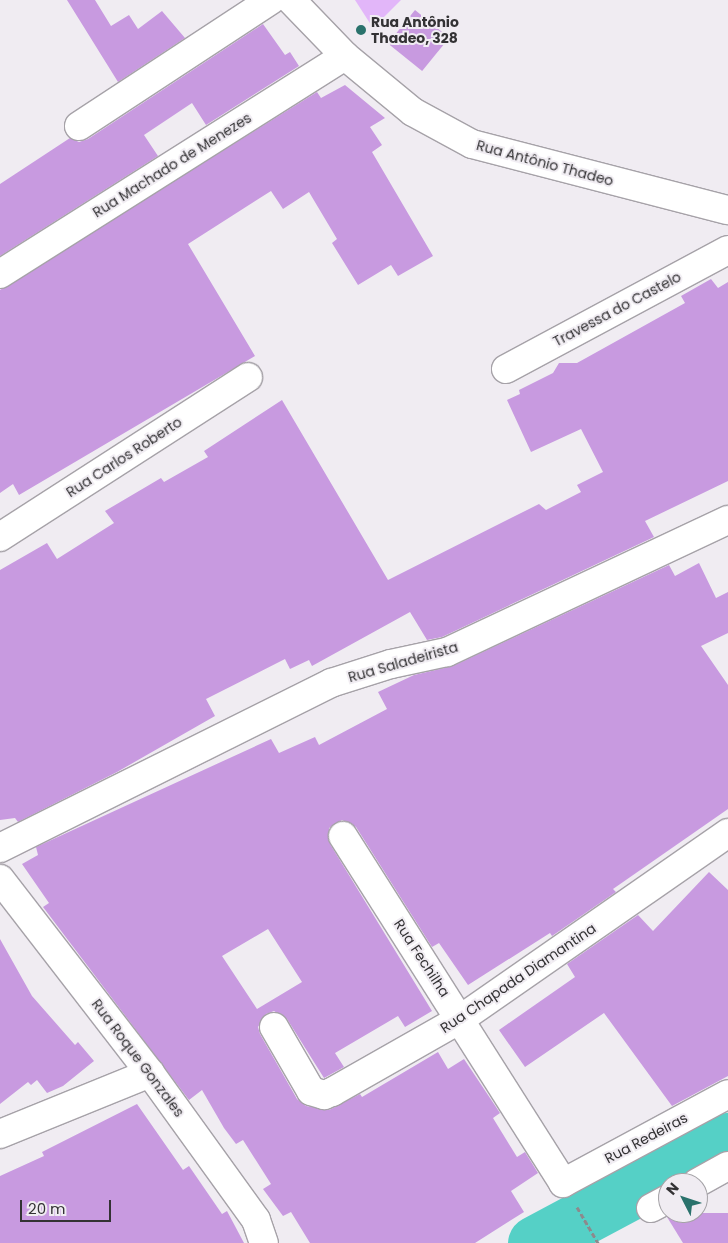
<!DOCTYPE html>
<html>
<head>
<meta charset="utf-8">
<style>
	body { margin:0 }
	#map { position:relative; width:728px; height:1243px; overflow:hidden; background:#f0ecf2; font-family:Poppins,sans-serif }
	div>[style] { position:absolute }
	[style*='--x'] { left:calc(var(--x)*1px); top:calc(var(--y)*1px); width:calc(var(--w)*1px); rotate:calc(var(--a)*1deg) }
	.green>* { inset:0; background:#e2b6f9 }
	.river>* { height:55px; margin:-27.5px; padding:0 27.5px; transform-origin:27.5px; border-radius:27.5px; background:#55d0c6 }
	.building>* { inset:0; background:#c89ae0; transform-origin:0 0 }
	.path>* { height:3px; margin-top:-1.5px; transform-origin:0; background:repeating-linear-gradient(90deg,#8c8a8d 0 5px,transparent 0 7.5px) }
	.roads { filter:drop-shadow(1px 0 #a6a2a8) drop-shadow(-1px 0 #a6a2a8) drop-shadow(0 1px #a6a2a8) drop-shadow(0 -1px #a6a2a8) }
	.minor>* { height:28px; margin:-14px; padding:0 14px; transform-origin:14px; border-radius:14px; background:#fff }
	.dots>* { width:14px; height:14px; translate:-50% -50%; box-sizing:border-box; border:2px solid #f0ecf2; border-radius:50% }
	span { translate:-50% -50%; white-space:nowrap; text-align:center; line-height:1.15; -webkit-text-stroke:4px #f0ecf2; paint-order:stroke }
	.poi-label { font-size:14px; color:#333234; font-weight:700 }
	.left { translate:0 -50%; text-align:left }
	.street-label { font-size:14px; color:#333234 }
	.north { position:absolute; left:658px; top:1173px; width:50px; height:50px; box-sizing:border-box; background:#f0ecf2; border:1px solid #a4a2a6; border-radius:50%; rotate:311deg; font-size:14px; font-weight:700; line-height:20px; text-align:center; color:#333234 }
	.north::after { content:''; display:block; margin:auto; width:18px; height:22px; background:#2a726c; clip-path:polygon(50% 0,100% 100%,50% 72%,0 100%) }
	.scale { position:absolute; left:20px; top:1200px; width:91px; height:22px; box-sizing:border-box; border:2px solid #333234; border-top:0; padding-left:6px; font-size:15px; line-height:18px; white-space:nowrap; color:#333234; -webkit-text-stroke:4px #f0ecf2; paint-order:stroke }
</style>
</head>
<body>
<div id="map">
	<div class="green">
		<div style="clip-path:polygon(355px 0,401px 0,373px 28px)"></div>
	</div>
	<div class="river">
		<div style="--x:535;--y:1243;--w:219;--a:-28.1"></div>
	</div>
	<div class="building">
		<div style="clip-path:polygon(67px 0,95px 0,111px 26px,129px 15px,138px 29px,162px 11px,185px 38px,118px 82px)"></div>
		<div style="left:415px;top:10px;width:44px;height:43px;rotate:39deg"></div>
		<div style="clip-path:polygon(263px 24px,285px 55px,290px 52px,299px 66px,206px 125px,192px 103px,144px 135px,158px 156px,0 256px,0 184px,70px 138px,79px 142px,88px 139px)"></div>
		<div style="clip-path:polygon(345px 85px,385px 118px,370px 127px,382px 145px,372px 152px,433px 256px,398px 276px,391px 265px,358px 285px,332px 243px,337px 239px,309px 192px,283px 209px,271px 191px,188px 244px,255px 356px,19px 495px,13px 484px,0 493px,0 290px,317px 92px,321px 98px)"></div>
		<div style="clip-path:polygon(711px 279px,718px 288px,728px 282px,728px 481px,645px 521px,654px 537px,442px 637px,427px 640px,410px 612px,312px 666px,309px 660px,290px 669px,285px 659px,206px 699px,215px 716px,117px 772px,18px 822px,15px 818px,0 820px,0 570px,47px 543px,57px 559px,114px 523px,105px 511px,161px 478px,164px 482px,208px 457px,204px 451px,282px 400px,388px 580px,539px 504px,546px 510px,581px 492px,577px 485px,603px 472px,581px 429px,531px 452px,507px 400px,520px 394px,519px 390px,553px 373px,559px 363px,577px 363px,685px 303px,681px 296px)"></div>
		<div style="clip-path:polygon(evenodd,699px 563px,716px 598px,728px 592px,728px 633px,701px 646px,728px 685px,728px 809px,613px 889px,616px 892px,552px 936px,550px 933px,468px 985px,439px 943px,432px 947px,356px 827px,342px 820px,329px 828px,330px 844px,432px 1011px,405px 1027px,398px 1016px,335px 1053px,344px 1067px,324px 1078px,287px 1019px,274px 1011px,266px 1014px,258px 1027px,260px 1034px,297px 1099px,306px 1106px,329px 1110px,360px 1094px,362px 1097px,438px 1052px,448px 1069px,464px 1059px,500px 1113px,493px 1118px,517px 1157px,525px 1152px,538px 1173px,511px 1191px,524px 1212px,475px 1243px,310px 1243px,291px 1212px,283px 1216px,263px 1189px,271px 1184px,243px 1140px,236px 1144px,224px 1128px,202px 1090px,189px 1100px,43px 907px,49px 903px,22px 864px,38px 855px,36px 847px,271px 739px,279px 753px,315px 737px,319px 745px,387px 709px,378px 692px,414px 675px,453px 666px,669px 565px,675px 576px,699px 563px,268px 929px,302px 982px,257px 1009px,222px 956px,268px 929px)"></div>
		<div style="clip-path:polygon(709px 872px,728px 890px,728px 1076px,672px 1106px,604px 1013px,525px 1067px,499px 1030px,575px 977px,567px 964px,638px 915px,653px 931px)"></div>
		<div style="clip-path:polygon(0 939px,32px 996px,75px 1045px,78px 1042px,94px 1061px,63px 1086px,47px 1093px,37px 1080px,31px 1085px,28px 1082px,0 1104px)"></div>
		<div style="clip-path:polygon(137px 1104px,183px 1170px,189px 1166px,222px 1214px,227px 1211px,244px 1243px,0 1243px,0 1176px,44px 1156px,42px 1152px)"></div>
		<div style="clip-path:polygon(675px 1213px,728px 1213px,728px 1243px,683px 1243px,667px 1217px)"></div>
	</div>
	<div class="path">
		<div style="--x:577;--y:1207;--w:42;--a:59.7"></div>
	</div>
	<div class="roads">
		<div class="minor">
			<div style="--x:291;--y:0;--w:78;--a:46"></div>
			<div style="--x:345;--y:56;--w:88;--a:39.5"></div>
			<div style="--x:413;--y:112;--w:67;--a:28.5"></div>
			<div style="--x:472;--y:144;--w:264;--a:14.5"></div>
			<div style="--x:79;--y:126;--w:230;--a:-33.3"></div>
			<div style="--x:0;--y:274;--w:408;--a:-32.3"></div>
			<div style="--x:506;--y:369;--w:252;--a:-28.2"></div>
			<div style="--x:0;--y:537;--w:295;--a:-32.8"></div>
			<div style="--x:343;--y:836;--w:411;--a:57.6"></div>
			<div style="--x:563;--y:1183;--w:187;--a:-28.3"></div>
			<div style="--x:0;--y:848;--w:370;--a:-26.5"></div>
			<div style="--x:331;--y:683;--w:63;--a:-17.6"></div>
			<div style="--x:391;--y:664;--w:57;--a:-12.1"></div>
			<div style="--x:447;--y:652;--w:310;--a:-25.2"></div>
			<div style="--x:0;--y:879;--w:245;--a:52.3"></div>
			<div style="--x:150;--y:1073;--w:181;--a:54.2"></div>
			<div style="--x:256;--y:1220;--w:24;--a:71"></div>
			<div style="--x:274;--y:1027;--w:74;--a:60"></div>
			<div style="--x:311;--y:1091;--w:14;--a:17"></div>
			<div style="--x:324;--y:1095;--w:9;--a:-21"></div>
			<div style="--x:332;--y:1092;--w:150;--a:-29.6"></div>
			<div style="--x:462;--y:1018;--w:324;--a:-34.8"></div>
			<div style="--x:0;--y:1134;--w:162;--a:-22.1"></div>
			<div style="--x:697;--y:1183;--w:35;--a:-29"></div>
			<div style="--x:651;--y:1208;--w:19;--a:-28"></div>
		</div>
	</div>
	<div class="dots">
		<div style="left:361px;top:30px;background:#2a726c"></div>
	</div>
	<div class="poi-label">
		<span class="left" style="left:371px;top:30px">Rua Antônio<br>Thadeo, 328</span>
	</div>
	<div class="street-label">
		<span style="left:545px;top:163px;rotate:15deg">Rua Antônio Thadeo</span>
		<span style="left:172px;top:165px;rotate:-32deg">Rua Machado de Menezes</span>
		<span style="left:617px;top:309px;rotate:-28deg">Travessa do Castelo</span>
		<span style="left:124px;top:457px;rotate:-33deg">Rua Carlos Roberto</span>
		<span style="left:403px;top:662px;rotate:-16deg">Rua Saladeirista</span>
		<span style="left:422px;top:958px;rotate:57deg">Rua Fechilha</span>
		<span style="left:518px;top:978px;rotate:-34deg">Rua Chapada Diamantina</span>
		<span style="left:138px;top:1058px;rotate:53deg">Rua Roque Gonzales</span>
		<span style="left:646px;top:1138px;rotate:-28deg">Rua Redeiras</span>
	</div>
	<div class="north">N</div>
	<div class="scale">20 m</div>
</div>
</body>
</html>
